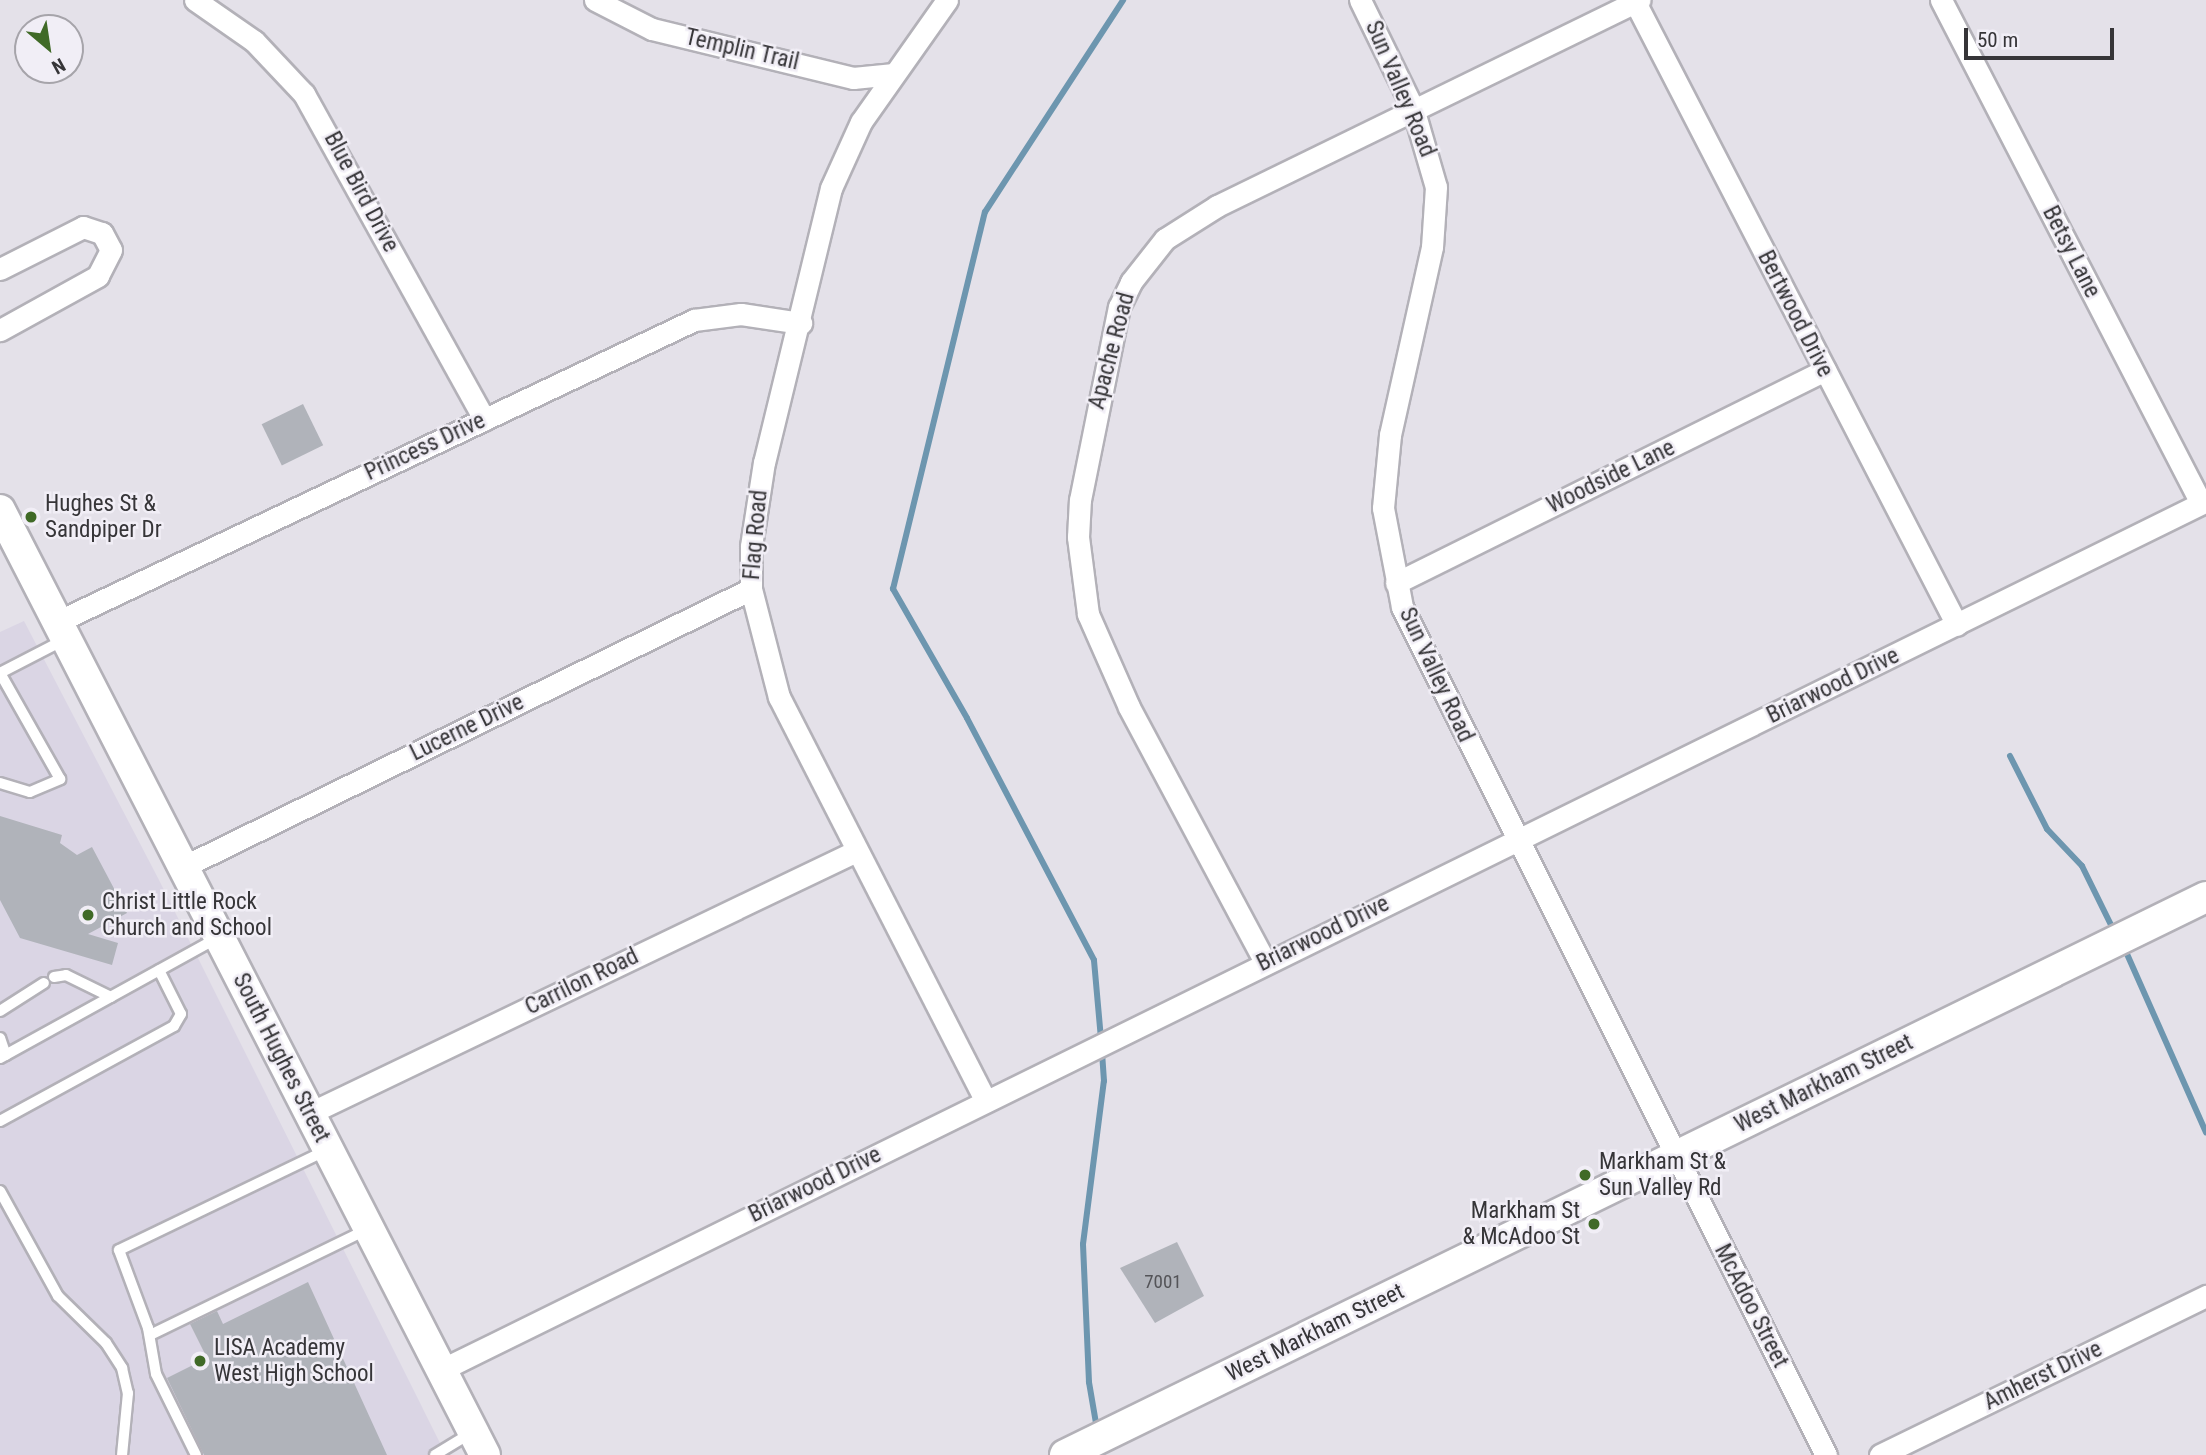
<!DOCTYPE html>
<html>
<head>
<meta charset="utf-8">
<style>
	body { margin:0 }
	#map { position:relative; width:2206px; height:1455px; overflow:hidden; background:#e4e1e9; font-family:"Roboto Condensed",sans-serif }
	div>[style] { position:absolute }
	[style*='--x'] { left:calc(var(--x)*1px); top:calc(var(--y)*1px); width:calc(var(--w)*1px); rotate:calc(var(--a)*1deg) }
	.built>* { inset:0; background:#dad5e4 }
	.stream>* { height:6px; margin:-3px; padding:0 3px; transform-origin:3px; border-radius:3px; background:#6d96af }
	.building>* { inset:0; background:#b0b3ba; transform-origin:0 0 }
	.roads { filter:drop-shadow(2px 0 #b3b1b8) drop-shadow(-2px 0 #b3b1b8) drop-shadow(0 2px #b3b1b8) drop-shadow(0 -2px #b3b1b8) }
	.lane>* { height:10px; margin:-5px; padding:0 5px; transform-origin:5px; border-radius:5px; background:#fff }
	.street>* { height:21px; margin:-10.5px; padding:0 10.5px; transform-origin:10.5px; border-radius:10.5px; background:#fff }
	.secondary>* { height:30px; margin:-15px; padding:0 15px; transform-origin:15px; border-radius:15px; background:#fff }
	.dots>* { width:19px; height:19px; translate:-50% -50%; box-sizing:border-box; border:4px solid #f1eef6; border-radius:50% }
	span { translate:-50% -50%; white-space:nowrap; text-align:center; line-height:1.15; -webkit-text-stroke:5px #f1eef6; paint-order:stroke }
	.number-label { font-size:19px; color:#545458 }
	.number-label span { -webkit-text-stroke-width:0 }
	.street-label { font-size:23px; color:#363538 }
	.poi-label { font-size:23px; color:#363538 }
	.left { translate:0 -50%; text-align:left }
	.right { translate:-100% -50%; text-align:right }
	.north { position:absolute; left:14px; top:14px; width:70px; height:70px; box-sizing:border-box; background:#f1eef6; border:2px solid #a6a4aa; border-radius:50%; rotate:151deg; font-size:19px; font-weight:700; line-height:28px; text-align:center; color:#363538 }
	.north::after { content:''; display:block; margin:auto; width:24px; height:32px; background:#406a27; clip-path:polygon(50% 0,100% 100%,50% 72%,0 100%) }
	.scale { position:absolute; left:1964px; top:28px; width:150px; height:32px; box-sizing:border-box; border:4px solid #363538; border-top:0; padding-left:9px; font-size:21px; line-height:24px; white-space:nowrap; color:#363538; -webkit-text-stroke:5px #f1eef6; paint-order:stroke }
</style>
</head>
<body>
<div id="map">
	<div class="built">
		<div style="clip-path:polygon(24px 621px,159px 880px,446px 1455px,0 1455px,0 632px)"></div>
	</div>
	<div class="stream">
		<div style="--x:2010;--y:756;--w:82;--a:63.1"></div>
		<div style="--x:2047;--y:829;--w:51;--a:46.6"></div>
		<div style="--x:2082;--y:866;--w:75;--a:63.8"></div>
		<div style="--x:2123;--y:945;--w:205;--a:66.1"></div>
		<div style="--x:1101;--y:1039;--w:79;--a:-95.1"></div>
		<div style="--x:1094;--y:960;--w:273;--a:-117.7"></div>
		<div style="--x:967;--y:718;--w:149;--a:-119.8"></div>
		<div style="--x:893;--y:589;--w:388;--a:-76.3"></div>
		<div style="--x:985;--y:212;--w:253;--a:-56.9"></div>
		<div style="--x:1097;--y:1429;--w:48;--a:-99.7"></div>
		<div style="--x:1089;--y:1382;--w:138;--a:-92.5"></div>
		<div style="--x:1083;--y:1244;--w:164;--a:-82.7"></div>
		<div style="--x:1104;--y:1081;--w:31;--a:-94"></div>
	</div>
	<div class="building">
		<div style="left:303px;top:404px;width:46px;height:46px;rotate:64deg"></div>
		<div style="clip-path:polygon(0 816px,62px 835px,60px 843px,77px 855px,92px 847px,127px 913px,88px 934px,118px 943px,112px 965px,20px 938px,0 900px)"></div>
		<div style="clip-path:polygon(1177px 1242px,1204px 1296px,1155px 1323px,1120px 1268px)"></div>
		<div style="clip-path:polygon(308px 1282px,387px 1455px,204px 1455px,167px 1378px,207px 1358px,190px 1324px,217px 1311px,223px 1324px)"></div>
	</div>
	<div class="roads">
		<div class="lane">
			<div style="--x:0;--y:673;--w:74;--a:-27.3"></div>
			<div style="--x:0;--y:783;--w:31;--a:17"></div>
			<div style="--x:30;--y:792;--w:33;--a:-23"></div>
			<div style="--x:60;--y:779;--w:122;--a:-119.5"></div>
			<div style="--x:54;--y:977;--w:12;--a:-9"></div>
			<div style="--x:66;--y:975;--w:50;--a:26.1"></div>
			<div style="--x:0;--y:1011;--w:52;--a:-32.5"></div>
			<div style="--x:0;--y:1038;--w:18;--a:71"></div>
			<div style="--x:0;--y:1058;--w:247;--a:-28.9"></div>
			<div style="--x:0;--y:1121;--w:198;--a:-28.6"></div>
			<div style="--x:174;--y:1026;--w:14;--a:-60"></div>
			<div style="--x:181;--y:1014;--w:49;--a:-116.6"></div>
			<div style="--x:0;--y:1191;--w:120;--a:61.1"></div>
			<div style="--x:58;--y:1296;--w:67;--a:44.4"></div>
			<div style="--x:106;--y:1343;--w:30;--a:57"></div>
			<div style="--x:122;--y:1368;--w:26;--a:77"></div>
			<div style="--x:128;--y:1393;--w:62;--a:95.5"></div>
			<div style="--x:150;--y:1335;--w:242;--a:-25.9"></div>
			<div style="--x:196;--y:1455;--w:90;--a:-116.3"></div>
			<div style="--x:156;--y:1374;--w:47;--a:-99.9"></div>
			<div style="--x:148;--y:1328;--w:83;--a:-110.4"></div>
			<div style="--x:119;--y:1250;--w:231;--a:-25.7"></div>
			<div style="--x:435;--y:1455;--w:42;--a:-31.4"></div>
		</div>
		<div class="street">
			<div style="--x:195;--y:0;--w:72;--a:34.8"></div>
			<div style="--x:254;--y:41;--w:73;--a:46.7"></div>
			<div style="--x:304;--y:94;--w:372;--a:61"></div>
			<div style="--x:595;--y:0;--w:64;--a:27"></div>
			<div style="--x:652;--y:29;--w:207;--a:13.7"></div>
			<div style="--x:853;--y:78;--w:41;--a:-5.6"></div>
			<div style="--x:947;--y:0;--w:149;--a:125.2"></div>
			<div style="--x:861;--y:122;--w:72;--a:114.4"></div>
			<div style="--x:831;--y:188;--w:282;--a:103.7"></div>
			<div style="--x:764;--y:462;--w:85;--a:98.8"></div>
			<div style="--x:751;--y:546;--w:43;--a:90"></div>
			<div style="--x:751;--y:589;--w:112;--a:75.5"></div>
			<div style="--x:779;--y:697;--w:454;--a:62.9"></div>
			<div style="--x:1360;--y:0;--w:120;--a:63.9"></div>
			<div style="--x:1413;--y:108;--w:82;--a:73.8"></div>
			<div style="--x:1436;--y:187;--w:60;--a:93.8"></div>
			<div style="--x:1432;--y:247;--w:193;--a:102.6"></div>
			<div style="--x:1390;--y:435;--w:73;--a:95.5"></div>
			<div style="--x:1383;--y:508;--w:101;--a:79.1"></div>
			<div style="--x:1402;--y:607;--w:948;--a:63.43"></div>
			<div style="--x:1941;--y:0;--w:566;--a:62.67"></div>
			<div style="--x:1635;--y:2;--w:701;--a:62.67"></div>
			<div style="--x:0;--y:269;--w:93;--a:-26.8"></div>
			<div style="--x:83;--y:227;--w:20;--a:18"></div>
			<div style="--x:102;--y:233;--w:19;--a:62"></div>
			<div style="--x:111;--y:250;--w:29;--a:117"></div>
			<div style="--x:98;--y:276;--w:112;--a:151.1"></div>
			<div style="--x:1396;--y:583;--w:479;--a:-26.4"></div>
			<div style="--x:59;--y:621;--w:703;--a:-25.36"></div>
			<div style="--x:694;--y:320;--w:47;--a:-7.3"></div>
			<div style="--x:741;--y:314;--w:61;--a:8.5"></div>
			<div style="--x:183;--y:867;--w:632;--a:-26.08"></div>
			<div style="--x:1265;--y:962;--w:289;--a:-118.1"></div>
			<div style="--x:1129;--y:707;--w:102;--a:-113.8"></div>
			<div style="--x:1088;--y:614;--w:78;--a:-97.4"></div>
			<div style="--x:1078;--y:537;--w:37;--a:-87"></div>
			<div style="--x:1080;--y:500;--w:197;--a:-78.6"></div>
			<div style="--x:1119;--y:307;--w:28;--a:-64"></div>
			<div style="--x:1131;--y:282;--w:55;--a:-51.7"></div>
			<div style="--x:1165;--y:239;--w:62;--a:-32.4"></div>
			<div style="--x:1217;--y:206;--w:470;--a:-26"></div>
			<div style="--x:310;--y:1113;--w:603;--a:-25.63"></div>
			<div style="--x:441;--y:1370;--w:1967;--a:-26.21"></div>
			<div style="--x:1880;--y:1455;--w:363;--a:-26"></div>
		</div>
		<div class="secondary">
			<div style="--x:0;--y:510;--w:1062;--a:62.83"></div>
			<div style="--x:1065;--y:1455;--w:1270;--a:-26.06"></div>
		</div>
	</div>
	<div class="dots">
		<div style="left:31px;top:517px;background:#406a27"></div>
		<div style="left:88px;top:915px;background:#406a27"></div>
		<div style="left:1585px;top:1175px;background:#406a27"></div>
		<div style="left:1594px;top:1224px;background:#406a27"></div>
		<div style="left:200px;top:1361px;background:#406a27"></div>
	</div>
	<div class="number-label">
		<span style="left:1163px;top:1282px">7001</span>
	</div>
	<div class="street-label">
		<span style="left:742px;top:50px;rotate:13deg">Templin Trail</span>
		<span style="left:1400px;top:89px;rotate:67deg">Sun Valley Road</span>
		<span style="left:361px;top:192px;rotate:62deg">Blue Bird Drive</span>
		<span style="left:2071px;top:252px;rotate:63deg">Betsy Lane</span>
		<span style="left:1795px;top:314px;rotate:63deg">Bertwood Drive</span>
		<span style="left:1112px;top:351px;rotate:-75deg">Apache Road</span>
		<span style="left:425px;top:447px;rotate:-25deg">Princess Drive</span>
		<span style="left:1611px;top:477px;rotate:-26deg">Woodside Lane</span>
		<span style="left:756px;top:535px;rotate:-85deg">Flag Road</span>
		<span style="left:1436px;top:675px;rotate:65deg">Sun Valley Road</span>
		<span style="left:1833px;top:686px;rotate:-26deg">Briarwood Drive</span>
		<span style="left:467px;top:728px;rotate:-26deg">Lucerne Drive</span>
		<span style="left:1323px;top:934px;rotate:-26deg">Briarwood Drive</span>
		<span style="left:582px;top:982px;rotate:-26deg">Carrilon Road</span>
		<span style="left:281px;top:1058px;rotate:63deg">South Hughes Street</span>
		<span style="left:1824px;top:1084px;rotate:-26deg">West Markham Street</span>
		<span style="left:815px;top:1185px;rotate:-26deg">Briarwood Drive</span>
		<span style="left:1751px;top:1306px;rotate:63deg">McAdoo Street</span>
		<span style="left:1315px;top:1333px;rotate:-26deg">West Markham Street</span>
		<span style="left:2043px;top:1376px;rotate:-26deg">Amherst Drive</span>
	</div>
	<div class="poi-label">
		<span class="left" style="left:45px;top:517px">Hughes St &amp;<br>Sandpiper Dr</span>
		<span class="left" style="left:102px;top:915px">Christ Little Rock<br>Church and School</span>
		<span class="left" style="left:1599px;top:1175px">Markham St &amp;<br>Sun Valley Rd</span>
		<span class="right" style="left:1580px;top:1224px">Markham St<br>&amp; McAdoo St</span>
		<span class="left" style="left:214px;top:1361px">LISA Academy<br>West High School</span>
	</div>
	<div class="north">N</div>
	<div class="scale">50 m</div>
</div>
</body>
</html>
